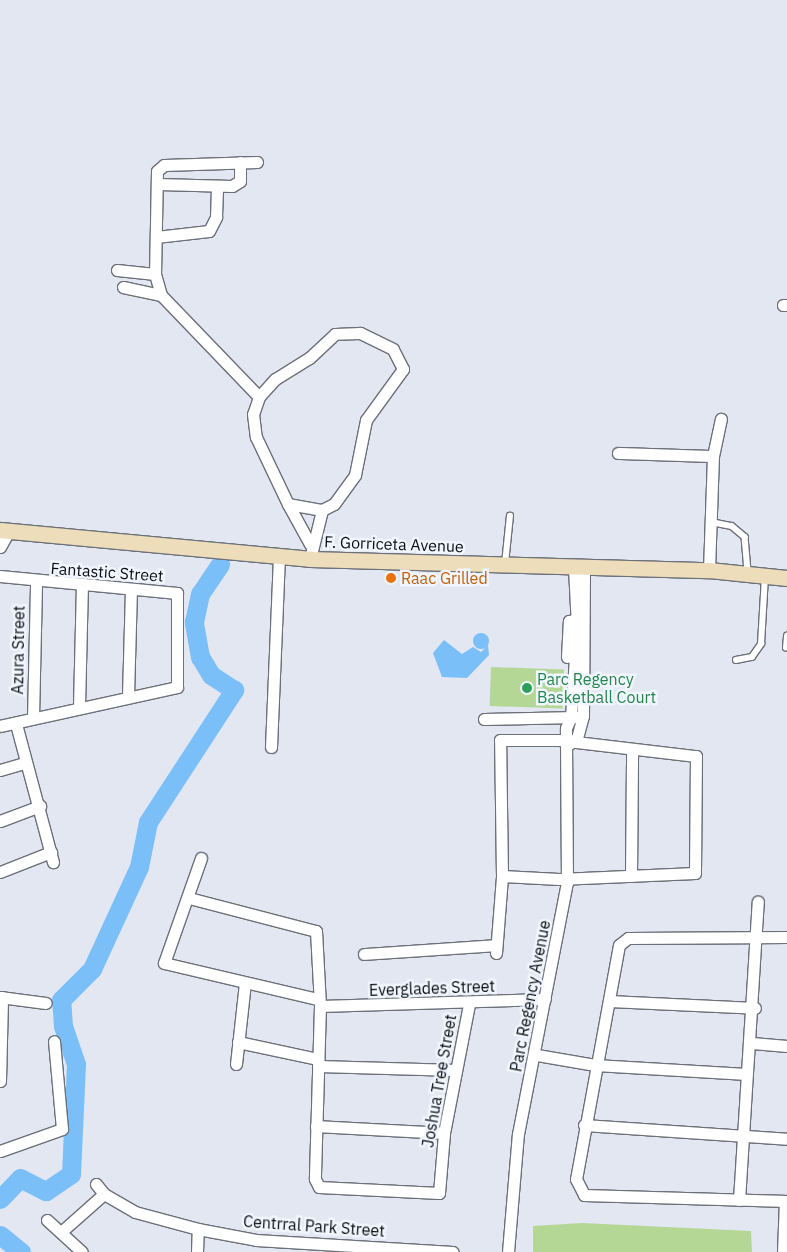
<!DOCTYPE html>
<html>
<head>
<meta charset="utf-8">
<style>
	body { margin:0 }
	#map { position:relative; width:787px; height:1252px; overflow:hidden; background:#e2e7f2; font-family:"IBM Plex Sans",sans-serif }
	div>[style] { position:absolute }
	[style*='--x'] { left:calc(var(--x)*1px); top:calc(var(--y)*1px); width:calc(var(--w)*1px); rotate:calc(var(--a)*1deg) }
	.green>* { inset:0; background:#b4d795; transform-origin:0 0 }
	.water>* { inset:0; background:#7abff7 }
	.round { border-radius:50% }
	.river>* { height:19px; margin:-9.5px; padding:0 9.5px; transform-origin:9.5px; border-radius:9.5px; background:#7abff7 }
	.roads { filter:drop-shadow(1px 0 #6b7079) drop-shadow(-1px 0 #6b7079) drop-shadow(0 1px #6b7079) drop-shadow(0 -1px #6b7079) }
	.lane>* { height:5.5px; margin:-2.75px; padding:0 2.75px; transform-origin:2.75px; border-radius:2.75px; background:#fff }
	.street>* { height:11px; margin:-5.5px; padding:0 5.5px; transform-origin:5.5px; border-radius:5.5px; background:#fff }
	.secondary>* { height:15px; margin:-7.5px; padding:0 7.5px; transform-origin:7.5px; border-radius:7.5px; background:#eeddba }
	.dots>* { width:14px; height:14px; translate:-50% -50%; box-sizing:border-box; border:2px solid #f0f5fe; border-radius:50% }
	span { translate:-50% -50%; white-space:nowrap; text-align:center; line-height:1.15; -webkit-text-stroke:5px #f0f5fe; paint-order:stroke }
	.street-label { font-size:16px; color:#0b0d10 }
	.food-label { font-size:16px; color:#c56008 }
	.left { translate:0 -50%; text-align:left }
	.leisure-label { font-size:16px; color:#27864d }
</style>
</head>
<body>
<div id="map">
	<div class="green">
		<div style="left:491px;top:667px;width:73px;height:39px;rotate:2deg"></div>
		<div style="clip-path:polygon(582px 1223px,751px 1231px,752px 1252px,533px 1252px,533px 1226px)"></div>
	</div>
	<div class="water">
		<div class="round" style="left:473px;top:633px;width:16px;height:16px"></div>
		<div style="clip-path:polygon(444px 640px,462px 654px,473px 647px,481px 652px,488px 645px,489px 655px,467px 678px,442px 677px,433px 653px)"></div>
	</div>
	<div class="river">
		<div style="--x:0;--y:1199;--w:29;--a:-46"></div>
		<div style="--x:20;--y:1178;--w:29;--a:27"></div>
		<div style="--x:46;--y:1191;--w:30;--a:-34"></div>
		<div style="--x:71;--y:1174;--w:110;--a:-87.4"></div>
		<div style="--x:76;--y:1064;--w:40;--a:-108.9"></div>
		<div style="--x:63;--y:1026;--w:26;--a:-94"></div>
		<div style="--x:61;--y:1000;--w:44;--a:-45"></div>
		<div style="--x:92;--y:969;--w:112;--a:-65.3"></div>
		<div style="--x:139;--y:867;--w:46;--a:-78.7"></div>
		<div style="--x:148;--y:822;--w:158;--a:-56.9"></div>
		<div style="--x:234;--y:690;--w:27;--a:-147"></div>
		<div style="--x:211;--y:675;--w:21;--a:-121"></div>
		<div style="--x:200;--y:657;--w:36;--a:-100"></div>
		<div style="--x:194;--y:622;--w:29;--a:-78"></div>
		<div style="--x:200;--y:594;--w:36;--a:-56"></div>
		<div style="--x:0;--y:1235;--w:27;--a:39"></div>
	</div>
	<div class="roads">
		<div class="lane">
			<div style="--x:711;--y:522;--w:21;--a:11"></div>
			<div style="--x:732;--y:526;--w:17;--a:40"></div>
			<div style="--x:745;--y:537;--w:36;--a:85"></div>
			<div style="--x:505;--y:564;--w:48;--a:-84.1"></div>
			<div style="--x:786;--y:648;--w:12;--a:-85"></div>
			<div style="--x:736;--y:660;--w:16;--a:-11"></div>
			<div style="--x:752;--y:657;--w:16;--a:-55"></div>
			<div style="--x:761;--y:644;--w:68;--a:-86.6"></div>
		</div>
		<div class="street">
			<div style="--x:257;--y:162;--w:93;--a:178.2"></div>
			<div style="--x:164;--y:165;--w:9;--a:139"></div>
			<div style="--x:157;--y:171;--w:103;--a:91.1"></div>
			<div style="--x:155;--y:274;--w:22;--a:74"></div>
			<div style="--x:161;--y:295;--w:141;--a:46.1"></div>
			<div style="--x:158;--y:184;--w:74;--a:1.5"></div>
			<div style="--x:232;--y:186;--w:9;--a:-32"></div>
			<div style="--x:240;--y:181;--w:19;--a:-90"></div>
			<div style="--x:156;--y:237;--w:53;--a:-6.5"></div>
			<div style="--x:209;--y:231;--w:16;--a:-63"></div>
			<div style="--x:216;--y:217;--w:31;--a:-88"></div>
			<div style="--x:117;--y:270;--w:38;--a:6"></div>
			<div style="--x:123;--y:287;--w:39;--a:12"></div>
			<div style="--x:783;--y:305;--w:4;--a:0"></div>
			<div style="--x:618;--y:453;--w:95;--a:1.8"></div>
			<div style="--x:288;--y:504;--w:46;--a:61.2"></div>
			<div style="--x:0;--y:547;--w:18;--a:-61"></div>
			<div style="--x:310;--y:559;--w:50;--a:-76.2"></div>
			<div style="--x:322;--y:510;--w:13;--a:-27"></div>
			<div style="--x:334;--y:504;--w:36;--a:-54"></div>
			<div style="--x:355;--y:475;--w:56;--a:-78.7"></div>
			<div style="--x:366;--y:420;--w:63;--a:-54"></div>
			<div style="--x:403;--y:369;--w:22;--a:-117"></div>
			<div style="--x:393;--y:349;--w:37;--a:-154"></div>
			<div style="--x:360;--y:333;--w:25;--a:178"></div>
			<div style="--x:335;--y:334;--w:35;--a:137"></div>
			<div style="--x:309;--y:358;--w:40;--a:148"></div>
			<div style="--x:275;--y:379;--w:24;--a:132"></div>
			<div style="--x:259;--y:397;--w:18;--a:109"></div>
			<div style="--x:253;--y:414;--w:23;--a:83"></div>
			<div style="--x:256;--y:437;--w:74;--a:64.5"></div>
			<div style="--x:288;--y:504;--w:35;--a:10"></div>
			<div style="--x:709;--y:570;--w:114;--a:-88"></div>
			<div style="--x:713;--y:456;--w:38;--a:-78"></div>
			<div style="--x:0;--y:576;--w:178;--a:5.5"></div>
			<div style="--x:177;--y:593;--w:94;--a:90"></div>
			<div style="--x:177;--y:687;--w:181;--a:167.6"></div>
			<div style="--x:567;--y:657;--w:36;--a:-87"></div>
			<div style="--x:569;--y:621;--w:12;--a:-9"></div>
			<div style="--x:128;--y:696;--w:106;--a:-88.4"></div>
			<div style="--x:79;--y:706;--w:120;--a:-88.6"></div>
			<div style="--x:33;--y:718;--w:136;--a:-88.7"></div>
			<div style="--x:484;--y:719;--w:93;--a:-1.2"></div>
			<div style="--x:16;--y:724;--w:143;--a:75"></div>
			<div style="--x:569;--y:744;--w:10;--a:-37"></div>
			<div style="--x:577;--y:738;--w:23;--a:-75"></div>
			<div style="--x:583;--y:716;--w:148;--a:-89.6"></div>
			<div style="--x:271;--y:747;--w:191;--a:-87.6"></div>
			<div style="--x:0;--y:770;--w:26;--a:-16"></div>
			<div style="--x:0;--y:821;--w:43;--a:-20.6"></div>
			<div style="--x:201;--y:858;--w:111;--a:109.4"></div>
			<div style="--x:164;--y:963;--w:158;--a:13.2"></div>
			<div style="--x:0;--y:872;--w:55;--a:-21.4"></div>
			<div style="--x:631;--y:876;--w:124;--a:-89.5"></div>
			<div style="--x:189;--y:898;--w:131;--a:14.6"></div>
			<div style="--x:316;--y:931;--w:75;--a:86.9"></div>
			<div style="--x:320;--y:1006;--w:173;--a:91.7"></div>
			<div style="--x:315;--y:1179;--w:9;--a:63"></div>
			<div style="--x:319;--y:1187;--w:120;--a:2.9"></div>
			<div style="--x:439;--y:1193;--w:60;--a:-85.2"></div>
			<div style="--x:444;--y:1133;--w:131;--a:-79"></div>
			<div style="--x:787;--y:937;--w:159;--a:179.6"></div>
			<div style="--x:628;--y:938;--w:11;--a:142"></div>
			<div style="--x:619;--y:945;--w:238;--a:100.4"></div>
			<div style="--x:576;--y:1179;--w:18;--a:63"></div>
			<div style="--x:584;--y:1195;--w:203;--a:1.7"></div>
			<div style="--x:496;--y:953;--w:77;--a:-85.5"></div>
			<div style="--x:502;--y:876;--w:136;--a:-90.8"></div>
			<div style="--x:500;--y:740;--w:59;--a:0"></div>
			<div style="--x:559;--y:740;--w:138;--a:6.7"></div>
			<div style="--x:696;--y:756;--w:117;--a:90.5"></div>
			<div style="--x:695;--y:873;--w:136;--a:177.5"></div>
			<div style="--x:559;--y:879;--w:57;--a:-177"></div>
			<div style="--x:364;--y:954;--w:132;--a:-3.9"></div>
			<div style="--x:0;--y:997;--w:46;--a:7.4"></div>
			<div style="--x:609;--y:1001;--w:146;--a:2.7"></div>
			<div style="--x:320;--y:1006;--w:225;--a:-1.8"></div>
			<div style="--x:238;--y:1042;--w:82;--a:12"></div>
			<div style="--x:752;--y:1043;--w:35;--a:5"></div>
			<div style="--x:537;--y:1055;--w:59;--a:9.8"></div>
			<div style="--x:595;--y:1065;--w:152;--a:3.4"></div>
			<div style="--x:236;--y:1064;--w:81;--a:-83.7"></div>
			<div style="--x:318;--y:1066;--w:138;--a:1.7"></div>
			<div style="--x:0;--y:1081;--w:84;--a:-88.6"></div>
			<div style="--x:584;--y:1125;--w:203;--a:3.9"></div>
			<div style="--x:316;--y:1126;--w:128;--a:3.1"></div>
			<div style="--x:0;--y:1151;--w:66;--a:-19.5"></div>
			<div style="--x:62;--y:1129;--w:88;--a:-95.2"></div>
			<div style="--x:96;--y:1184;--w:13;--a:51"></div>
			<div style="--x:104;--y:1194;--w:36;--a:30"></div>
			<div style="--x:135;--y:1212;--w:65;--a:15.1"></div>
			<div style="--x:198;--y:1229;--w:59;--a:10.7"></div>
			<div style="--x:256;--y:1240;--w:197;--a:3.5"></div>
			<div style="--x:739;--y:1200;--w:299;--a:-86.4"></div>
			<div style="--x:47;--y:1220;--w:47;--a:42.4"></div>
			<div style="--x:61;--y:1232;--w:57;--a:-41.5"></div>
			<div style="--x:197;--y:1252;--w:23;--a:-88"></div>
			<div style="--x:508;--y:1252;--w:118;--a:-85.2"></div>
			<div style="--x:518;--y:1134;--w:256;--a:-79"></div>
			<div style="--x:567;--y:883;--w:155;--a:-90.4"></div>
			<div style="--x:566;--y:728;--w:12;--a:-66"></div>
			<div style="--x:571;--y:717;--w:90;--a:-86.2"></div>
			<div style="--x:577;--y:627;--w:59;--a:-92.9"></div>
			<div style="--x:783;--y:1252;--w:51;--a:-87.8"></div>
		</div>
		<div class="secondary">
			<div style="--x:0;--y:530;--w:311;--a:5.3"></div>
			<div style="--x:310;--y:559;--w:399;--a:1.6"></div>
			<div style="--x:709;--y:570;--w:78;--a:5.9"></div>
		</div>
	</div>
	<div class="dots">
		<div style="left:391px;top:578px;background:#e8710a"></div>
		<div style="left:527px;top:688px;background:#2e9e5b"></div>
	</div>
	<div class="street-label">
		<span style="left:394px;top:544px;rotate:2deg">F. Gorriceta Avenue</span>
		<span style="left:107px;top:572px;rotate:4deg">Fantastic Street</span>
		<span style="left:18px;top:650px;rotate:-89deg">Azura Street</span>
		<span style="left:432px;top:988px;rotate:-2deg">Everglades Street</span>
		<span style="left:530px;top:996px;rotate:-79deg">Parc Regency Avenue</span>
		<span style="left:439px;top:1081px;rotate:-80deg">Joshua Tree Street</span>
		<span style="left:314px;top:1226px;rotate:4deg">Centrral Park Street</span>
	</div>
	<div class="food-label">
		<span class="left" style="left:401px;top:578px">Raac Grilled</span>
	</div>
	<div class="leisure-label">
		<span class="left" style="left:537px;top:688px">Parc Regency<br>Basketball Court</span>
	</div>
</div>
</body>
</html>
